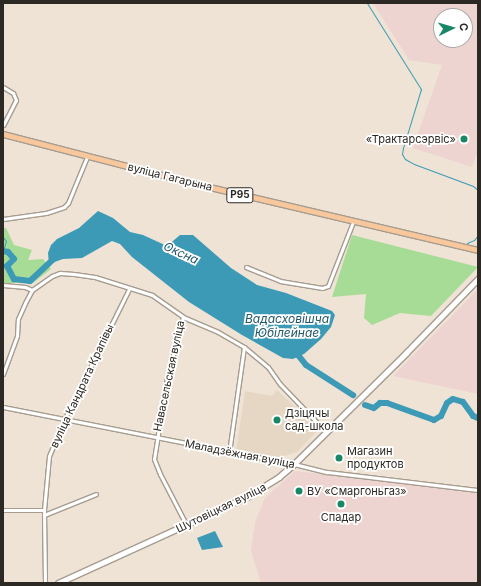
<!DOCTYPE html>
<html>
<head>
<meta charset="utf-8">
<style>
	body { margin:0 }
	#map { position:relative; width:481px; height:586px; overflow:hidden; background:#eee3d5; font-family:Inter,sans-serif }
	div>[style] { position:absolute }
	[style*='--x'] { left:calc(var(--x)*1px); top:calc(var(--y)*1px); width:calc(var(--w)*1px); rotate:calc(var(--a)*1deg) }
	.industrial>* { inset:0; background:#eed4d0 }
	.built>* { inset:0; background:#e6d7c4 }
	.green>* { inset:0; background:#a7dc96 }
	.water>* { inset:0; background:#3c9ab6 }
	.stream>* { height:1px; margin:-0.5px; padding:0 0.5px; transform-origin:0.5px; border-radius:0.5px; background:#3c9ab6 }
	.river>* { height:6px; margin:-3px; padding:0 3px; transform-origin:3px; border-radius:3px; background:#3c9ab6 }
	.roads { filter:drop-shadow(1px 0 #a69c8f) drop-shadow(-1px 0 #a69c8f) drop-shadow(0 1px #a69c8f) drop-shadow(0 -1px #a69c8f) }
	.street>* { height:3px; margin:-1.5px; padding:0 1.5px; transform-origin:1.5px; border-radius:1.5px; background:#fff }
	.secondary>* { height:4.5px; margin:-2.25px; padding:0 2.25px; transform-origin:2.25px; border-radius:2.25px; background:#fff }
	.primary>* { height:5px; margin:-2.5px; padding:0 2.5px; transform-origin:2.5px; border-radius:2.5px; background:#f8c79c }
	.dots>* { width:11px; height:11px; translate:-50% -50%; box-sizing:border-box; border:2px solid #fff; border-radius:50% }
	span { translate:-50% -50%; white-space:nowrap; text-align:center; line-height:1.15; -webkit-text-stroke:3.5px #fff; paint-order:stroke }
	.shield-label span { padding:1px 3px; background:#fff; border:1px solid; border-radius:3px; -webkit-text-stroke-width:0 }
	.shield-label { font-size:10px; color:#2c2823; font-weight:700 }
	.poi-label { font-size:11px; color:#2c2823 }
	.right { translate:-100% -50%; text-align:right }
	.left { translate:0 -50%; text-align:left }
	.street-label { font-size:11px; color:#2c2823 }
	.water-label { font-size:12px; color:#235767; font-style:italic }
	.frame { position:absolute; inset:0; border:4px solid #2c2823; pointer-events:none }
	.north { position:absolute; left:433px; top:8px; width:40px; height:40px; box-sizing:border-box; background:#fff; border:1px solid #aba9a7; border-radius:50%; rotate:85deg; font-size:11px; font-weight:700; line-height:16px; text-align:center; color:#2c2823 }
	.north::after { content:''; display:block; margin:auto; width:14px; height:18px; background:#198766; clip-path:polygon(50% 0,100% 100%,50% 72%,0 100%) }
</style>
</head>
<body>
<div id="map">
	<div class="industrial">
		<div style="clip-path:polygon(evenodd,373px 3px,478px 3px,478px 157px,476px 156px,472px 167px,413px 148px,442px 65px,409px 60px,373px 3px,441px 16px,465px 16px,465px 40px,441px 40px,441px 16px)"></div>
		<div style="clip-path:polygon(478px 289px,478px 394px,393px 376px)"></div>
		<div style="clip-path:polygon(295px 471px,478px 492px,478px 583px,261px 583px,251px 551px,255px 522px,265px 498px)"></div>
	</div>
	<div class="built">
		<div style="clip-path:polygon(277px 390px,319px 429px,297px 452px,278px 458px,236px 451px,245px 391px,272px 396px)"></div>
	</div>
	<div class="green">
		<div style="clip-path:polygon(3px 228px,6px 228px,14px 245px,32px 250px,28px 260px,43px 259px,51px 269px,33px 283px,3px 283px)"></div>
		<div style="clip-path:polygon(352px 235px,478px 267px,431px 316px,400px 313px,372px 325px,364px 318px,366px 294px,332px 297px)"></div>
	</div>
	<div class="water">
		<div style="clip-path:polygon(98px 211px,113px 218px,130px 232px,143px 235px,167px 246px,180px 235px,193px 235px,231px 268px,257px 285px,286px 293px,332px 311px,335px 315px,331px 327px,321px 339px,304px 354px,293px 359px,283px 358px,242px 335px,189px 302px,132px 257px,120px 244px,112px 241px,82px 258px,63px 259px,49px 264px,48px 253px,51px 245px,57px 239px,79px 228px)"></div>
		<div style="clip-path:polygon(215px 531px,223px 547px,202px 550px,197px 538px)"></div>
	</div>
	<div class="stream">
		<div style="--x:367;--y:3;--w:102;--a:57.9"></div>
		<div style="--x:421;--y:89;--w:62;--a:107"></div>
		<div style="--x:403;--y:148;--w:6;--a:99"></div>
		<div style="--x:402;--y:154;--w:6;--a:59"></div>
		<div style="--x:405;--y:159;--w:10;--a:29"></div>
		<div style="--x:414;--y:164;--w:63;--a:20.4"></div>
		<div style="--x:473;--y:186;--w:6;--a:39"></div>
		<div style="--x:3;--y:237;--w:5;--a:53"></div>
		<div style="--x:6;--y:241;--w:10;--a:107"></div>
		<div style="--x:467;--y:243;--w:8;--a:-23"></div>
		<div style="--x:474;--y:240;--w:6;--a:-51"></div>
	</div>
	<div class="river">
		<div style="--x:3;--y:251;--w:5;--a:11"></div>
		<div style="--x:8;--y:252;--w:9;--a:49"></div>
		<div style="--x:14;--y:259;--w:10;--a:135"></div>
		<div style="--x:7;--y:266;--w:15;--a:62"></div>
		<div style="--x:14;--y:279;--w:16;--a:7"></div>
		<div style="--x:30;--y:281;--w:34;--a:-43"></div>
		<div style="--x:294;--y:350;--w:19;--a:51"></div>
		<div style="--x:306;--y:365;--w:56;--a:32.6"></div>
		<div style="--x:365;--y:405;--w:9;--a:18"></div>
		<div style="--x:374;--y:408;--w:8;--a:-40"></div>
		<div style="--x:380;--y:403;--w:7;--a:0"></div>
		<div style="--x:387;--y:403;--w:50;--a:19.9"></div>
		<div style="--x:434;--y:420;--w:8;--a:-30"></div>
		<div style="--x:441;--y:416;--w:14;--a:-65"></div>
		<div style="--x:447;--y:403;--w:7;--a:-34"></div>
		<div style="--x:453;--y:399;--w:10;--a:17"></div>
		<div style="--x:463;--y:402;--w:17;--a:54"></div>
		<div style="--x:473;--y:416;--w:5;--a:22"></div>
	</div>
	<div class="roads">
		<div class="street">
			<div style="--x:3;--y:87;--w:12;--a:31"></div>
			<div style="--x:13;--y:93;--w:8;--a:67"></div>
			<div style="--x:16;--y:100;--w:28;--a:117"></div>
			<div style="--x:3;--y:219;--w:43;--a:-7.9"></div>
			<div style="--x:46;--y:213;--w:19;--a:-18"></div>
			<div style="--x:64;--y:207;--w:6;--a:-45"></div>
			<div style="--x:68;--y:203;--w:50;--a:-67.6"></div>
			<div style="--x:246;--y:267;--w:37;--a:22"></div>
			<div style="--x:280;--y:281;--w:43;--a:9.5"></div>
			<div style="--x:322;--y:288;--w:6;--a:-18"></div>
			<div style="--x:328;--y:286;--w:69;--a:-68.7"></div>
			<div style="--x:3;--y:285;--w:22;--a:5"></div>
			<div style="--x:25;--y:287;--w:8;--a:23"></div>
			<div style="--x:183;--y:317;--w:63;--a:104.7"></div>
			<div style="--x:167;--y:378;--w:82;--a:99.1"></div>
			<div style="--x:154;--y:459;--w:16;--a:68"></div>
			<div style="--x:160;--y:474;--w:59;--a:62.6"></div>
			<div style="--x:244;--y:347;--w:31;--a:40"></div>
			<div style="--x:268;--y:367;--w:21;--a:55"></div>
			<div style="--x:280;--y:384;--w:66;--a:46.2"></div>
			<div style="--x:3;--y:374;--w:40;--a:-69.8"></div>
			<div style="--x:17;--y:336;--w:17;--a:-87"></div>
			<div style="--x:18;--y:319;--w:17;--a:-66"></div>
			<div style="--x:25;--y:303;--w:15;--a:-62"></div>
			<div style="--x:32;--y:290;--w:24;--a:-35"></div>
			<div style="--x:52;--y:276;--w:9;--a:-21"></div>
			<div style="--x:60;--y:273;--w:14;--a:4"></div>
			<div style="--x:74;--y:274;--w:21;--a:8"></div>
			<div style="--x:95;--y:277;--w:60;--a:17.5"></div>
			<div style="--x:152;--y:295;--w:38;--a:35"></div>
			<div style="--x:183;--y:317;--w:38;--a:23"></div>
			<div style="--x:218;--y:332;--w:30;--a:30"></div>
			<div style="--x:244;--y:347;--w:106;--a:98.1"></div>
			<div style="--x:3;--y:407;--w:297;--a:11.1"></div>
			<div style="--x:294;--y:464;--w:34;--a:14"></div>
			<div style="--x:327;--y:472;--w:152;--a:6.8"></div>
			<div style="--x:3;--y:510;--w:41;--a:0"></div>
			<div style="--x:44;--y:515;--w:56;--a:-22"></div>
			<div style="--x:45;--y:583;--w:73;--a:-90.8"></div>
			<div style="--x:44;--y:510;--w:54;--a:-84.7"></div>
			<div style="--x:49;--y:456;--w:39;--a:-67"></div>
			<div style="--x:64;--y:420;--w:146;--a:-63.6"></div>
		</div>
		<div class="secondary">
			<div style="--x:58;--y:583;--w:208;--a:-24.5"></div>
			<div style="--x:247;--y:497;--w:38;--a:-32"></div>
			<div style="--x:279;--y:477;--w:20;--a:-41"></div>
			<div style="--x:294;--y:464;--w:158;--a:-44.7"></div>
			<div style="--x:406;--y:353;--w:103;--a:-45.8"></div>
		</div>
		<div class="primary">
			<div style="--x:3;--y:134;--w:191;--a:14.5"></div>
			<div style="--x:188;--y:182;--w:298;--a:13.2"></div>
		</div>
	</div>
	<div class="dots">
		<div style="left:464px;top:139px;background:#198766"></div>
		<div style="left:277px;top:420px;background:#198766"></div>
		<div style="left:339px;top:458px;background:#198766"></div>
		<div style="left:299px;top:491px;background:#198766"></div>
		<div style="left:341px;top:504px;background:#198766"></div>
	</div>
	<div class="shield-label">
		<span style="left:240px;top:195px">Р95</span>
	</div>
	<div class="poi-label">
		<span class="right" style="left:456px;top:139px">«Трактарсэрвіс»</span>
		<span class="left" style="left:285px;top:420px">Дзіцячы<br>сад-школа</span>
		<span class="left" style="left:347px;top:458px">Магазин<br>продуктов</span>
		<span class="left" style="left:307px;top:491px">ВУ «Смаргоньгаз»</span>
		<span style="left:341px;top:517px">Спадар</span>
	</div>
	<div class="street-label">
		<span style="left:170px;top:177px;rotate:14deg">вуліца Гагарына</span>
		<span style="left:169px;top:376px;rotate:-78deg">Навасельская вуліца</span>
		<span style="left:82px;top:386px;rotate:-65deg">вуліца Кандрата Крапівы</span>
		<span style="left:240px;top:454px;rotate:11deg">Маладзёжная вуліца</span>
		<span style="left:221px;top:508px;rotate:-26deg">Шутовіцкая вуліца</span>
	</div>
	<div class="water-label">
		<span style="left:181px;top:253px;rotate:25deg">Оксна</span>
		<span style="left:287px;top:326px">Вадасховішча<br>Юбілейнае</span>
	</div>
	<div class="frame"></div>
	<div class="north">С</div>
</div>
</body>
</html>
